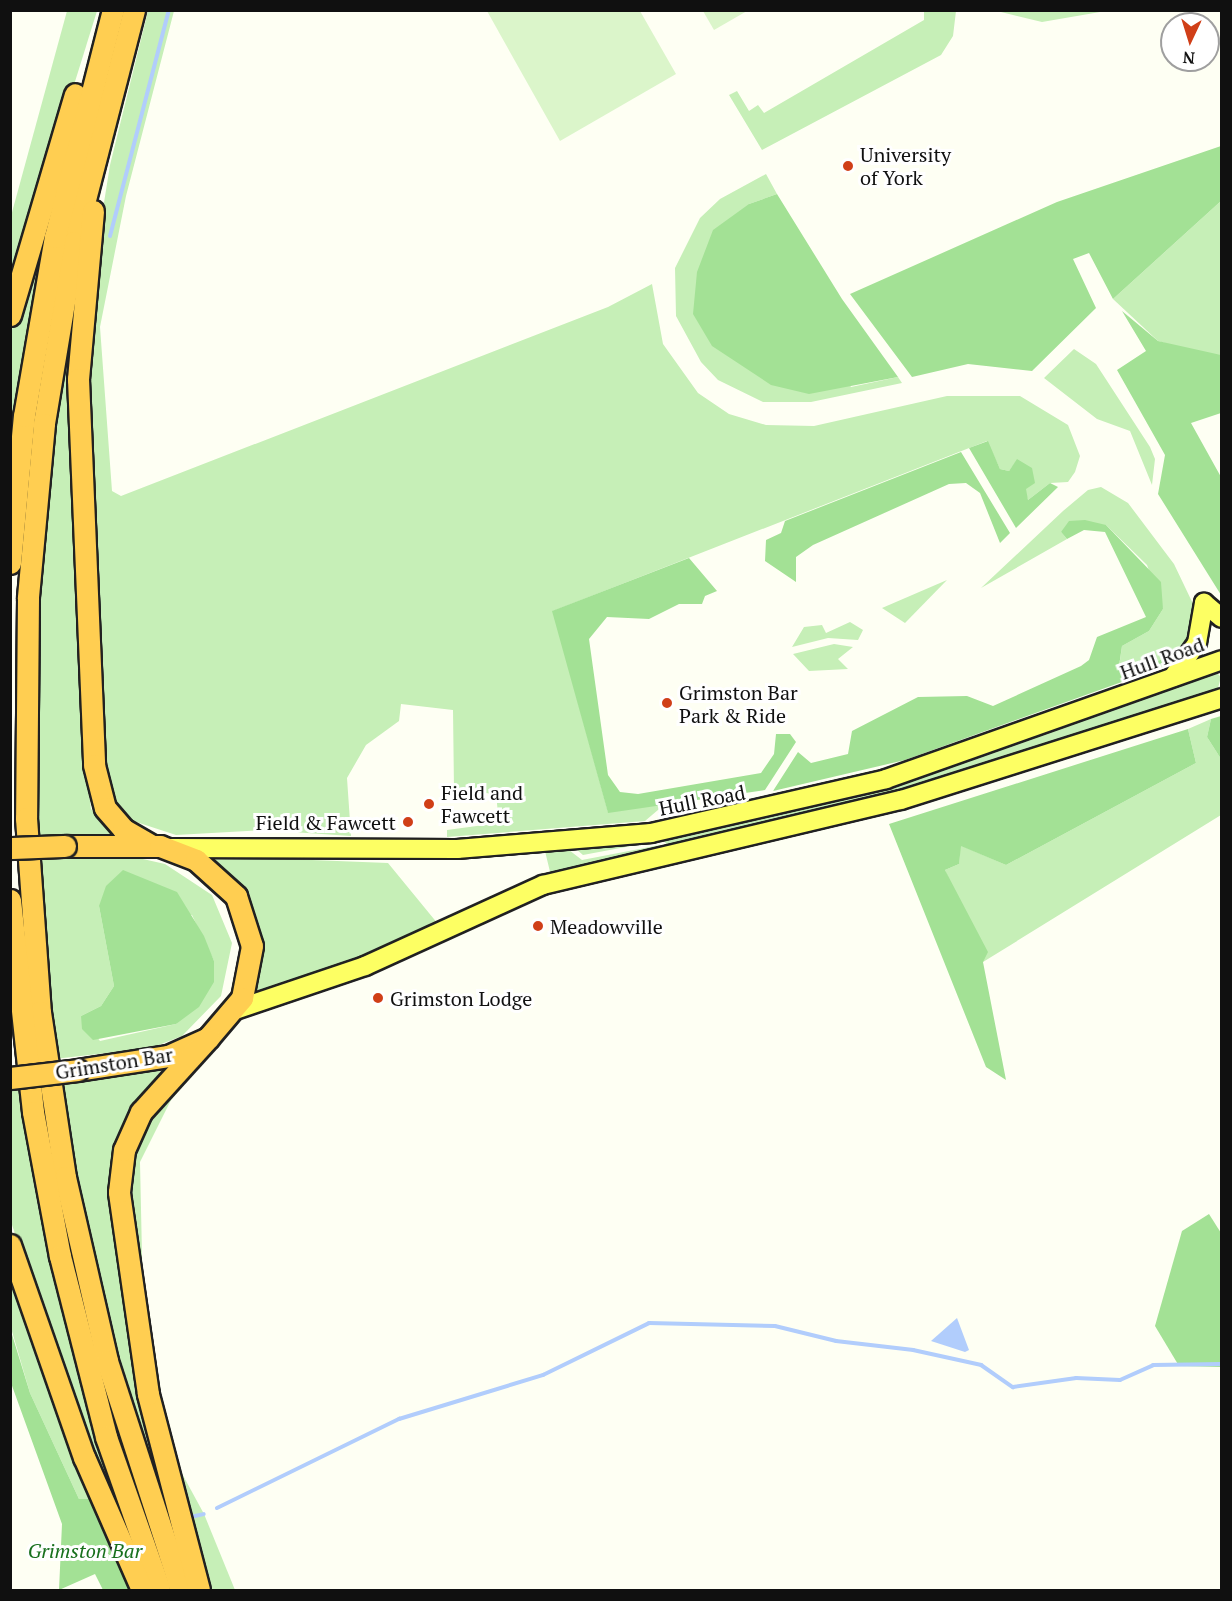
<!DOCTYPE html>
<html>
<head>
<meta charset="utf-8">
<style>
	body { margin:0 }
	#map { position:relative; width:1232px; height:1601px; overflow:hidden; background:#fefff3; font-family:"PT Serif",serif }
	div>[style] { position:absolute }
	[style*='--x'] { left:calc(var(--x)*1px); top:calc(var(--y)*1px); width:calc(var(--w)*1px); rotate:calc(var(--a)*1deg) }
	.green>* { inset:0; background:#c6efb7 }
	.forest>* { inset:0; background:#a3e195 }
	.pitch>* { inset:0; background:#dbf5ca }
	.water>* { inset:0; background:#b1cdfc }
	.stream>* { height:4px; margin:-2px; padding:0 2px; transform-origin:2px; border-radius:2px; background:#b1cdfc }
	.roads { filter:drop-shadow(2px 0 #212121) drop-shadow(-2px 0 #212121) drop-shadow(0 2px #212121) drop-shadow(0 -2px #212121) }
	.major>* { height:18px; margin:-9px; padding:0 9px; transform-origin:9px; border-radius:9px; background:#fdff63 }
	.highway>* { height:21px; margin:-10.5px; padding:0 10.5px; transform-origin:10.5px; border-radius:10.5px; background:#ffce51 }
	.bridges { filter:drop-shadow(2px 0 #212121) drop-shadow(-2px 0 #212121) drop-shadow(0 2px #212121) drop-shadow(0 -2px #212121) }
	.highway-bridge>* { height:21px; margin:-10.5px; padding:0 10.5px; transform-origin:10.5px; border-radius:10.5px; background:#ffce51 }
	.dots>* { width:16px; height:16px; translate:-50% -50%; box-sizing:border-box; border:3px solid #fff; border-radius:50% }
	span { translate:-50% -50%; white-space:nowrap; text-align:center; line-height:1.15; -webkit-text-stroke:6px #fff; paint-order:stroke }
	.poi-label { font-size:20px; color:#101010 }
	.left { translate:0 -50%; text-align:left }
	.right { translate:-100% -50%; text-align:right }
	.street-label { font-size:20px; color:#101010 }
	.park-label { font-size:20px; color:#18701d; font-style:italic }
	.frame { position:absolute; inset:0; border:12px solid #101010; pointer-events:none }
	.north { position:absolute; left:1160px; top:12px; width:60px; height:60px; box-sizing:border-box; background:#fff; border:2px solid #9f9f9f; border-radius:50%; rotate:184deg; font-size:16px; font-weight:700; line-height:24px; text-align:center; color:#101010 }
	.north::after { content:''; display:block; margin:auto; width:21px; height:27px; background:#d03f18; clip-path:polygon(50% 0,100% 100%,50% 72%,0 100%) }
</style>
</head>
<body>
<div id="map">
	<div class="green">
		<div style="clip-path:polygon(924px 10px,956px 11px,953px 36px,941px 55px,762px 150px,729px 95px,737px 91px,749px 111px,758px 105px,764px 113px,924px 20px)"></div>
		<div style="clip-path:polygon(67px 11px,97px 11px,11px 287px,11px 216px)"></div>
		<div style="clip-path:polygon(148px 11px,174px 11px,126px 196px,100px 327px,112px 491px,121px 496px,608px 307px,652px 284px,663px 344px,698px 393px,729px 414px,766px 425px,814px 426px,947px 396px,1020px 396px,1068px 425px,1080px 456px,1075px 472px,1068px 482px,1050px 483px,1028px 500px,1015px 463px,1009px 471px,1000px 469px,987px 441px,553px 611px,608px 812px,665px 804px,645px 821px,447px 837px,447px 830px,499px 823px,496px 794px,454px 790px,453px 710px,401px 704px,399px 721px,366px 745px,347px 778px,351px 836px,263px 830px,176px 835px,124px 818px,104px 782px,85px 430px,94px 265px,110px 165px)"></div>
		<div style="clip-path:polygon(997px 11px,1106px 11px,1042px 22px)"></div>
		<div style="clip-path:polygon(766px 174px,777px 194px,749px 204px,851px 387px,898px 377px,902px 383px,811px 402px,763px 402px,718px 380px,701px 362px,676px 316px,675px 268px,700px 218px,720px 199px)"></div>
		<div style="clip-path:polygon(1221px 201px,1221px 355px,1201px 354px,1158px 341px,1113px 299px)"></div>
		<div style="clip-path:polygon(32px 256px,39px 257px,11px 494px,11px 333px)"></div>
		<div style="clip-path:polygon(75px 268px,84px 748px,91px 809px,118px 837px,64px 841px,34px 835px,32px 749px,40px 535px)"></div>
		<div style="clip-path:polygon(1074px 349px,1096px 364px,1150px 447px,1155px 459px,1152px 485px,1130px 431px,1097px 419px,1044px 378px)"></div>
		<div style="clip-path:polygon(1101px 487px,1128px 503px,1174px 564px,1195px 608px,1196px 628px,1181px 659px,1170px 654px,1148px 667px,1119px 667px,1122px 646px,1149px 631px,1163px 609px,1147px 565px,1106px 525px,1061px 532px,1067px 539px,981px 588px,1063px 511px,1088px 490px)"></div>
		<div style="clip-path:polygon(947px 580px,905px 623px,882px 608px)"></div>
		<div style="clip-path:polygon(850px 622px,863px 630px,858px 640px,828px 638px,792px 647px,804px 627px,822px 625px,826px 633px)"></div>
		<div style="clip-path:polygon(834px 644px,853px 647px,838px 659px,848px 669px,809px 671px,793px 654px)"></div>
		<div style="clip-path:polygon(1215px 671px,1221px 677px,1217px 692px,926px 786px,669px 847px,663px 840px,583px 855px,576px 849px,726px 827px,857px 795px)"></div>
		<div style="clip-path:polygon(1211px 719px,1207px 737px,1221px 759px,1221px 815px,983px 962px,945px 870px,959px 864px,960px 845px,1006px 865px,1196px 763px,1188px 729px)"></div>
		<div style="clip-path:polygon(660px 845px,662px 849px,551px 876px,545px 851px,569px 850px,582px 860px)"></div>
		<div style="clip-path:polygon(209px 856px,388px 863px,438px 924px,351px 963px,249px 993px,255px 938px)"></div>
		<div style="clip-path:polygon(evenodd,134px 857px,165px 864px,212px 895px,232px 943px,221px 996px,182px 1036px,151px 1048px,54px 1059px,35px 860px,134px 857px,99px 906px,192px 915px,214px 961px,176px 1024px,100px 1041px,81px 1016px,101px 1006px,114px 986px,99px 906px)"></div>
		<div style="clip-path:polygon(224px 1039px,171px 1100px,140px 1162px,143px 1301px,125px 1192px,139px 1129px,175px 1078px)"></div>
		<div style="clip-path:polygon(162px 1068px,113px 1165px,170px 1516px,165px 1526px,91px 1268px,58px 1083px)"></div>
		<div style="clip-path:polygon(22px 1089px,137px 1552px,103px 1486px,11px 1222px,10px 1090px)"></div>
		<div style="clip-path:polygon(10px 1264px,91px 1499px,79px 1499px,30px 1393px,11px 1328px)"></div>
		<div style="clip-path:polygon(173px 1457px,204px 1514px,235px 1590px,209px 1590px)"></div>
	</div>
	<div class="forest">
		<div style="clip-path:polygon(1221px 146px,1221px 201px,1113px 299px,1089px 253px,1073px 259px,1096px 308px,1032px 371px,968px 364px,912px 377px,850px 294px,1057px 202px)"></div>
		<div style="clip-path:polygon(777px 194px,842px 299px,898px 377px,809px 394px,771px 385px,712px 346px,693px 314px,697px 272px,713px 230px,749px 204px)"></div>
		<div style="clip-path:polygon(1122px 311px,1158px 341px,1221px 355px,1221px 413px,1191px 423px,1221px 477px,1221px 595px,1158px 494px,1165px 455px,1117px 370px,1146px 351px)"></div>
		<div style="clip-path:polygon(988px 441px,1000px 469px,1009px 471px,1017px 459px,1032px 468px,1035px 483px,1026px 489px,1028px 500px,1050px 483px,1058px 487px,1016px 528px,969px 448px)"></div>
		<div style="clip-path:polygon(961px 452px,1010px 533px,1000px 543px,980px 493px,966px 483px,949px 484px,813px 545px,796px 557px,796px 582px,765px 561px,766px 540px,781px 533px,785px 521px)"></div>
		<div style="clip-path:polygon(1085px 520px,1106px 525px,1161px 582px,1163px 609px,1149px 631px,1122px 646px,1119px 666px,1148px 667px,1170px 654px,1177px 656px,1172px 664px,905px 760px,773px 791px,798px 752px,811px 763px,848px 754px,852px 731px,918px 697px,967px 696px,993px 706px,1081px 666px,1089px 660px,1097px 637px,1146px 617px,1105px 532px,1084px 530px,1067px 539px,1061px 532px,1069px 521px)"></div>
		<div style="clip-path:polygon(689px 558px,717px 591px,705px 596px,702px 604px,679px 604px,649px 619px,607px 617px,589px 639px,608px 775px,620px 792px,638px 794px,761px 773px,774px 754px,776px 734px,790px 734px,796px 742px,765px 790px,608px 813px,552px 611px)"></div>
		<div style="clip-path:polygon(1221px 716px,1222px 716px,1221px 759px,1207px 737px,1211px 719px)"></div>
		<div style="clip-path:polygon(1188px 729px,1196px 763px,1006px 865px,961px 846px,959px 864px,945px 870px,988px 952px,983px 962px,1006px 1080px,986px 1067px,889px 824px)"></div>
		<div style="clip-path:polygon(123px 870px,177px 892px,204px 936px,214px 961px,214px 982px,199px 1007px,176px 1024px,93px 1040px,82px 1029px,81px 1016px,101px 1006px,114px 986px,99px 906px,106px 886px)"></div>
		<div style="clip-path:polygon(1209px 1214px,1221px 1233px,1221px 1367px,1179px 1366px,1155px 1326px,1182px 1231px)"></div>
		<div style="clip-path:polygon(10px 1328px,30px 1393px,79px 1499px,91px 1499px,132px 1590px,103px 1590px,95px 1574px,59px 1590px,62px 1524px,11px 1383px)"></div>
	</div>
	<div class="pitch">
		<div style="clip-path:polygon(487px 11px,640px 11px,676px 74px,560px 141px)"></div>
		<div style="clip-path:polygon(703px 11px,747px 11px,714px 30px)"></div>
	</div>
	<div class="water">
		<div style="clip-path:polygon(957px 1318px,969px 1350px,965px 1352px,931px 1341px)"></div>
	</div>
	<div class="stream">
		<div style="--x:110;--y:236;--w:234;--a:-75.4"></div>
		<div style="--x:217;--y:1508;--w:203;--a:-26.1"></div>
		<div style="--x:399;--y:1419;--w:151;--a:-17"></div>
		<div style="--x:543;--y:1375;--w:118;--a:-26.1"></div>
		<div style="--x:649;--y:1323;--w:126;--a:1.4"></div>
		<div style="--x:775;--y:1326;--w:63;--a:13.8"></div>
		<div style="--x:836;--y:1341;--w:78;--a:6.7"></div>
		<div style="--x:913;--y:1350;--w:70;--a:12.4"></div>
		<div style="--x:981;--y:1365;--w:39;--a:35"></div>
		<div style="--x:1013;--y:1387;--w:64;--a:-8.1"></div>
		<div style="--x:1076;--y:1378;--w:44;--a:2.6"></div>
		<div style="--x:1120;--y:1380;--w:36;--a:-24"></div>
		<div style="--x:1153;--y:1365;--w:69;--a:-0.8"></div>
		<div style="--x:190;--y:1517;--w:14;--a:-12"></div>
	</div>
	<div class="roads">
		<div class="major">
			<div style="--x:1204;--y:603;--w:23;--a:40"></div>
			<div style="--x:1173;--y:677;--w:42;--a:-54.8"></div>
			<div style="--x:1197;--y:643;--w:41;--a:-80.1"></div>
			<div style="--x:169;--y:848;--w:288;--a:0.2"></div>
			<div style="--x:457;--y:849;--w:195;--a:-4.7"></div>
			<div style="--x:651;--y:833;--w:241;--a:-12.9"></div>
			<div style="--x:886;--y:779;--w:356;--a:-19.5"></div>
			<div style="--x:235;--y:1010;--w:137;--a:-18.7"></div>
			<div style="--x:365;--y:966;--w:196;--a:-24.5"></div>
			<div style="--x:543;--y:885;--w:368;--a:-13.4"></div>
			<div style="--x:901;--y:800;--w:337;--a:-17.6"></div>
		</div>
		<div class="highway">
			<div style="--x:134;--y:10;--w:240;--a:104.5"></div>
			<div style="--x:74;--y:242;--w:184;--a:99.4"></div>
			<div style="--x:44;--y:424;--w:175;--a:95.3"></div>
			<div style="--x:28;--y:598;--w:220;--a:90.5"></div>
			<div style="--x:26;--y:818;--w:195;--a:85.9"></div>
			<div style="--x:40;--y:1012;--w:167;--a:81.4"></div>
			<div style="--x:65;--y:1177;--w:189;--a:77.1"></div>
			<div style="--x:107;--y:1361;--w:241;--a:72.1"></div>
			<div style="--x:93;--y:211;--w:169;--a:95.1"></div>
			<div style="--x:78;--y:379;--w:386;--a:87.6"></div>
			<div style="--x:94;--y:765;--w:44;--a:75.7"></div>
			<div style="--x:105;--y:808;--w:28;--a:49"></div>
			<div style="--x:123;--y:829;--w:34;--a:30"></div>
			<div style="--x:10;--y:315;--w:230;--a:-73.6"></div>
			<div style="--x:10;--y:563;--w:148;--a:-84.6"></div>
			<div style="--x:24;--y:416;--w:182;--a:-80.2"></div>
			<div style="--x:55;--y:237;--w:234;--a:-75.7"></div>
			<div style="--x:65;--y:846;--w:95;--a:0"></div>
			<div style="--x:160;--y:846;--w:39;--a:21"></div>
			<div style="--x:196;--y:860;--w:54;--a:42"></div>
			<div style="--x:236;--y:896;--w:52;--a:72.3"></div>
			<div style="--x:252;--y:946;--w:53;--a:100.9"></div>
			<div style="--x:242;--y:998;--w:52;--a:130.4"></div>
			<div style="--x:208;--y:1038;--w:44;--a:155.8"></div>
			<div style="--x:168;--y:1056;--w:91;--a:171.2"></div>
			<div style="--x:10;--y:900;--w:213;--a:83.8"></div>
			<div style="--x:33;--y:1112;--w:147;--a:79.4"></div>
			<div style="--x:60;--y:1256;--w:187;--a:75.7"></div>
			<div style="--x:106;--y:1437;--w:162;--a:70.6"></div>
			<div style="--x:10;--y:1245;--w:225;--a:70.8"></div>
			<div style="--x:84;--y:1457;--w:145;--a:66.4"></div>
			<div style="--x:199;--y:1590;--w:203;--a:-104.6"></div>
			<div style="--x:148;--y:1394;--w:204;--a:-98.2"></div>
			<div style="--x:119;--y:1192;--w:42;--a:-83.2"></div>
			<div style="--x:124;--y:1150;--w:42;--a:-65.9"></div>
			<div style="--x:141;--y:1112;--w:100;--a:-47.8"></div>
		</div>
	</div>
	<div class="bridges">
		<div class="highway-bridge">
			<div style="--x:10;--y:848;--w:55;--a:-2.1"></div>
			<div style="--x:10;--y:1078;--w:68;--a:-6.7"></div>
		</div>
	</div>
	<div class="dots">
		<div style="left:848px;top:166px;background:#d03f18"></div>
		<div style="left:667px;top:703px;background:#d03f18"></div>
		<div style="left:429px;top:804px;background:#d03f18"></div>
		<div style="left:408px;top:822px;background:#d03f18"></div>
		<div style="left:538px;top:926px;background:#d03f18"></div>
		<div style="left:378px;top:998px;background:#d03f18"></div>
	</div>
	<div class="poi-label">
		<span class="left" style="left:860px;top:166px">University<br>of York</span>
		<span class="left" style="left:679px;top:704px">Grimston Bar<br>Park &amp; Ride</span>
		<span class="left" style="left:441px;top:804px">Field and<br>Fawcett</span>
		<span class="right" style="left:396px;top:822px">Field &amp; Fawcett</span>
		<span class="left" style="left:550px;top:926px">Meadowville</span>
		<span class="left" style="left:390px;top:998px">Grimston Lodge</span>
	</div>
	<div class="street-label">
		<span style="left:1162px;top:658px;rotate:-20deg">Hull Road</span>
		<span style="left:702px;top:800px;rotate:-11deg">Hull Road</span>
		<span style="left:114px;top:1063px;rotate:-9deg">Grimston Bar</span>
	</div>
	<div class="park-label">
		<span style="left:85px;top:1550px">Grimston Bar</span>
	</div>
	<div class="frame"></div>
	<div class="north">N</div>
</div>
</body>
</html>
